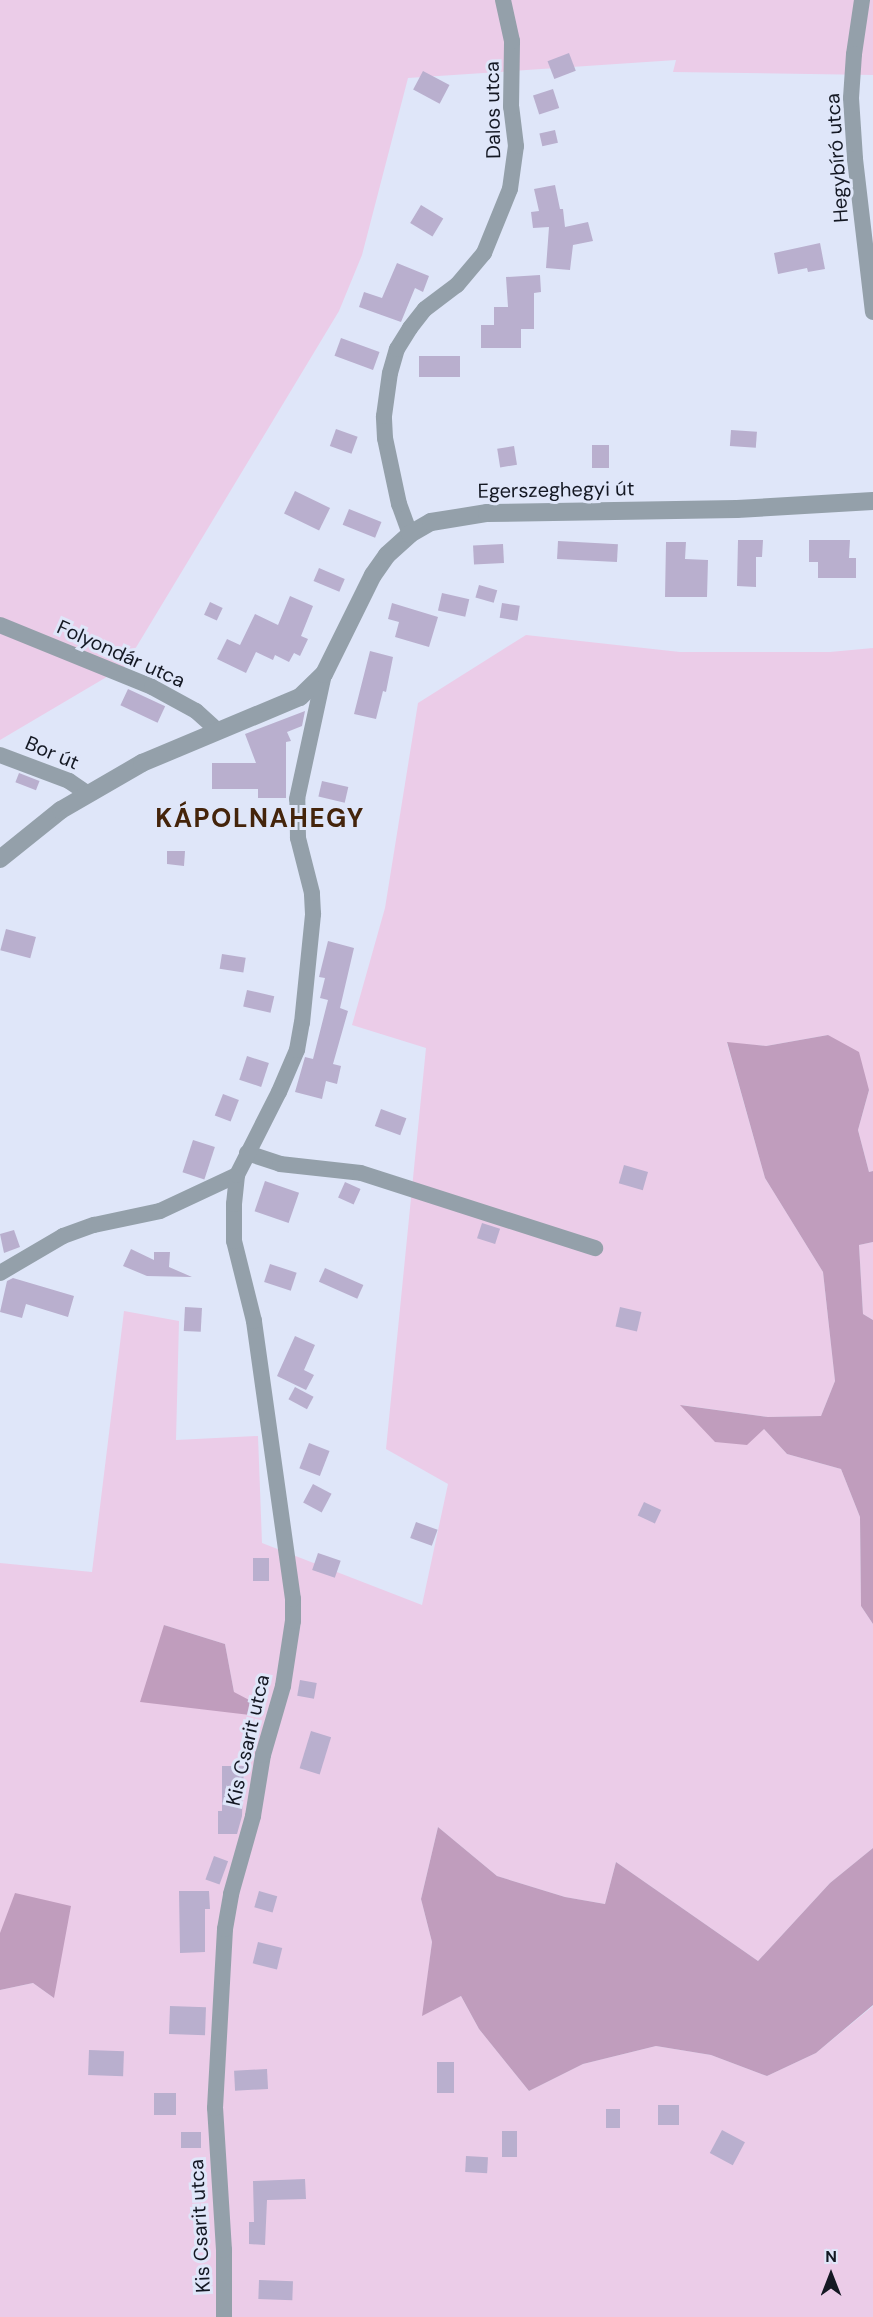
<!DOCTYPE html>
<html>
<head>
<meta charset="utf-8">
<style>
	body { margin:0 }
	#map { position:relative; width:873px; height:2317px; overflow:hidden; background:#dfe6f9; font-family:"DM Sans",sans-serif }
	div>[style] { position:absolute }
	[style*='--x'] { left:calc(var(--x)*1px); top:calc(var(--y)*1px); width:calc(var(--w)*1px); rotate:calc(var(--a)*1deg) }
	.green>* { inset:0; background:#ebcce8 }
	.forest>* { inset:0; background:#c09dbd }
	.building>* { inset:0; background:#b9afce; transform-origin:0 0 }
	.minor>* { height:16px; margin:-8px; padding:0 8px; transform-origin:8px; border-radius:8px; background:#94a0aa }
	.tertiary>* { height:18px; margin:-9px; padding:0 9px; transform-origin:9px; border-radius:9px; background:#94a0aa }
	span { translate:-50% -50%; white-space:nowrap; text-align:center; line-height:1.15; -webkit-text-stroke:6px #dfe6f9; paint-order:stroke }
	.street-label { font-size:20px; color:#141823 }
	.district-label { font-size:26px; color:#44240b; font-weight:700; letter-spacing:1.5px }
	.north { position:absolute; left:801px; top:2245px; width:60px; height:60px; -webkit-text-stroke:4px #dfe6f9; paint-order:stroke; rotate:0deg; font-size:16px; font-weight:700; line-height:24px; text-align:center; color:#141823 }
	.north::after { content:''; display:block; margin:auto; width:21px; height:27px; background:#141823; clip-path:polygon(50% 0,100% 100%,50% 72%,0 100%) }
</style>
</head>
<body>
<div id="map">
	<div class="green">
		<div style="clip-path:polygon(0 0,873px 0,873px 75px,673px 72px,676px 60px,408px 78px,362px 255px,339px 311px,117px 679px,110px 675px,0 740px)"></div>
		<div style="clip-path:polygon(evenodd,526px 635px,680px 652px,830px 652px,873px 648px,873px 1171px,869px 1172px,858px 1130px,869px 1090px,828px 1035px,766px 1046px,727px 1043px,765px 1178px,823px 1272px,835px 1381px,821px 1416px,768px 1417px,681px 1405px,764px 1429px,787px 1454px,841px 1469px,860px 1517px,861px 1606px,873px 1624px,873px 1848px,830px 1883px,758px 1961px,616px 1862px,605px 1904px,565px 1897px,497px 1876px,438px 1827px,421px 1899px,432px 1942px,423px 2015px,461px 1996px,479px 2029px,529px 2091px,583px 2064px,656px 2046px,711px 2055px,767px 2076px,816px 2053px,873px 2006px,873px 2317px,0 2317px,0 1990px,33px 1983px,54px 1998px,0 1933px,0 1563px,92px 1572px,124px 1311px,179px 1321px,176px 1440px,258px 1436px,262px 1543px,422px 1605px,448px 1484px,386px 1449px,426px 1048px,352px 1025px,385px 908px,418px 703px,526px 635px,164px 1625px,225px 1644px,234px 1692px,164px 1625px)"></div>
		<div style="clip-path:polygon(873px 1242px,873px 1320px,863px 1314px,859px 1245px)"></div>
	</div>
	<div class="forest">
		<div style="clip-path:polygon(828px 1035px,859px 1052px,869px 1090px,858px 1130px,869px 1172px,873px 1171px,873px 1242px,859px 1245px,863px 1314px,873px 1320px,873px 1624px,861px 1606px,860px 1517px,841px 1469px,787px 1454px,764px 1429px,747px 1445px,715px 1442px,680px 1405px,768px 1417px,821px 1416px,835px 1381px,823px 1272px,765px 1178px,727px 1042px,766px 1046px)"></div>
		<div style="clip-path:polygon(164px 1625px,225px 1644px,234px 1692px,251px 1701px,250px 1715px,140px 1702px)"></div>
		<div style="clip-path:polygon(438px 1827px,497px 1876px,565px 1897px,605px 1904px,616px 1862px,758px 1961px,830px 1883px,873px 1848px,873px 2005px,816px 2053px,767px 2076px,711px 2055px,656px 2046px,583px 2064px,529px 2091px,479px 2029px,461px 1996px,422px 2016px,432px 1942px,421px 1899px)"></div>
		<div style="clip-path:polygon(15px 1893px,71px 1906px,54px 1998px,33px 1983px,0 1990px,0 1933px)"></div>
	</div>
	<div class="building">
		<div style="left:569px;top:53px;width:19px;height:23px;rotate:69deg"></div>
		<div style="left:423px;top:71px;width:30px;height:21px;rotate:28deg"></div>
		<div style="left:553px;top:89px;width:20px;height:21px;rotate:72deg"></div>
		<div style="left:555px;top:130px;width:13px;height:16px;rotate:77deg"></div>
		<div style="clip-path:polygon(555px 185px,560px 209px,563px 209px,565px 227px,588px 222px,593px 241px,573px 245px,570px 270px,546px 268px,549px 227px,533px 228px,531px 212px,539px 211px,534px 189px)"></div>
		<div style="left:421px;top:205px;width:26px;height:21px;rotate:31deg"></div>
		<div style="clip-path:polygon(820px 243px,825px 269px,808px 272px,807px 268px,778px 274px,774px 253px)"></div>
		<div style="clip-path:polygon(397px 263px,429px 276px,423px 292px,415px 288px,401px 322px,359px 307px,364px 292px,382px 298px)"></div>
		<div style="clip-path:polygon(540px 275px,541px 292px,534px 293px,534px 329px,521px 329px,521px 348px,481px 348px,481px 325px,494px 325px,494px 307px,508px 307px,506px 277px)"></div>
		<div style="left:341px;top:338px;width:41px;height:19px;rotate:20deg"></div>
		<div style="left:419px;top:356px;width:41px;height:21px"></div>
		<div style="left:336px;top:429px;width:23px;height:18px;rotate:20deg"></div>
		<div style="left:731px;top:430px;width:26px;height:16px;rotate:4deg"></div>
		<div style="left:592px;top:445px;width:17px;height:23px"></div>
		<div style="left:514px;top:446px;width:19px;height:17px;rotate:81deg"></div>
		<div style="left:295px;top:491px;width:39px;height:25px;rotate:26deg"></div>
		<div style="left:349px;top:509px;width:35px;height:17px;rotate:22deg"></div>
		<div style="clip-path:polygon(738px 540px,763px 540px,762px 557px,756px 557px,756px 587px,737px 586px)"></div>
		<div style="clip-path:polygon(809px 540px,850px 540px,849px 558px,856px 558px,856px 578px,818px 578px,818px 562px,809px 562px)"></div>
		<div style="left:558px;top:541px;width:60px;height:18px;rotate:3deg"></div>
		<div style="clip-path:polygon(666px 542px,686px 542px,685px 559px,708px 560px,707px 597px,665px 597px)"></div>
		<div style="left:503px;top:544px;width:19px;height:30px;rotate:87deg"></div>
		<div style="left:319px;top:568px;width:28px;height:14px;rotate:23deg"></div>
		<div style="left:479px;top:585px;width:19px;height:13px;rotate:16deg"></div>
		<div style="left:442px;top:593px;width:28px;height:18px;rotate:13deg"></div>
		<div style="clip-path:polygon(290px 596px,313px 606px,301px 636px,308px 639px,300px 656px,294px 653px,289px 662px,275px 655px,273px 660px,256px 652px,246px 673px,217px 659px,227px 639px,240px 645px,255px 614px,278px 625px)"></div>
		<div style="left:210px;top:602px;width:14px;height:14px;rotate:25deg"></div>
		<div style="clip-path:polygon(392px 603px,438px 617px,429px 647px,395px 637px,399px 622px,388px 619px)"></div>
		<div style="left:502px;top:603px;width:18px;height:15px;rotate:9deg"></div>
		<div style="clip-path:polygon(370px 651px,393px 657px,386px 692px,383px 691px,376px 719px,354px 714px)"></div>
		<div style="left:128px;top:689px;width:41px;height:18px;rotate:25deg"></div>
		<div style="clip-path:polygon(305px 711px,302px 726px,287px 732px,291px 741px,286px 742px,286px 798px,258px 798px,258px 789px,212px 789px,212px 763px,256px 763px,245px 734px)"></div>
		<div style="left:19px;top:773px;width:22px;height:10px;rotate:21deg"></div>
		<div style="left:322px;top:781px;width:27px;height:16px;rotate:13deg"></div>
		<div style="clip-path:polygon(167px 851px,185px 851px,184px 866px,167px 864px)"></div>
		<div style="left:6px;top:929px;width:31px;height:22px;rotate:15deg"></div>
		<div style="clip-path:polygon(328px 941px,354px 948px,340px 1008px,348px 1011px,333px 1064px,341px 1066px,337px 1084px,326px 1081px,322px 1099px,295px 1092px,305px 1057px,313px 1059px,328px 1000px,320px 998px,325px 978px,319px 977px)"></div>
		<div style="left:222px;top:954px;width:24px;height:15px;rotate:9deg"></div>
		<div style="left:247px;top:990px;width:28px;height:17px;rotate:13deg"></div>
		<div style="left:247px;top:1056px;width:23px;height:25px;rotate:18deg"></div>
		<div style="left:223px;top:1094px;width:17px;height:23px;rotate:21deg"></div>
		<div style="left:381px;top:1109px;width:27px;height:18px;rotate:20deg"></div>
		<div style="left:193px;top:1140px;width:23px;height:34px;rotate:18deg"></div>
		<div style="left:624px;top:1165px;width:25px;height:19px;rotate:16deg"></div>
		<div style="left:265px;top:1181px;width:36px;height:32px;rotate:19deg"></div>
		<div style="left:345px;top:1182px;width:17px;height:17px;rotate:24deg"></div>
		<div style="left:482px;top:1223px;width:19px;height:16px;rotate:18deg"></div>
		<div style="clip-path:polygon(14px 1230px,20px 1247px,4px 1253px,0 1234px)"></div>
		<div style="clip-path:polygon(131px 1249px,154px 1260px,154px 1252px,170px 1252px,169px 1267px,192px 1277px,147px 1276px,123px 1266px)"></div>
		<div style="left:270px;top:1264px;width:28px;height:19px;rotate:18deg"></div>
		<div style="left:325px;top:1268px;width:42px;height:15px;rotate:24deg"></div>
		<div style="clip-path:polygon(13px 1278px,74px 1296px,68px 1317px,26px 1304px,22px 1318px,0 1312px,7px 1281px)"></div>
		<div style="left:185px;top:1307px;width:17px;height:24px;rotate:3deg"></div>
		<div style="left:620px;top:1307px;width:22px;height:20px;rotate:13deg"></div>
		<div style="clip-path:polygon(295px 1336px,315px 1345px,304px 1370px,314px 1375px,306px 1390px,277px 1376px)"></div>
		<div style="left:295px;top:1387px;width:21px;height:14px;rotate:28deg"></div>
		<div style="left:309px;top:1443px;width:22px;height:27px;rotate:21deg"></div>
		<div style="left:313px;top:1484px;width:21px;height:21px;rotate:28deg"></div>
		<div style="left:644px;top:1502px;width:19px;height:15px;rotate:25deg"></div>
		<div style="left:416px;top:1522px;width:23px;height:17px;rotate:20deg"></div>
		<div style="left:318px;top:1553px;width:24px;height:18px;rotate:19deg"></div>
		<div style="left:269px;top:1558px;width:23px;height:16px;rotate:90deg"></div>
		<div style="left:300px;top:1680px;width:17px;height:16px;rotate:10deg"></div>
		<div style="left:311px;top:1731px;width:21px;height:39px;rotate:17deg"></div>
		<div style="clip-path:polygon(222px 1766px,244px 1766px,242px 1816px,237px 1834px,218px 1834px,218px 1811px,222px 1811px)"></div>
		<div style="left:214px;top:1856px;width:15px;height:25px;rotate:20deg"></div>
		<div style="clip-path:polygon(179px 1891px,209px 1891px,210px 1909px,205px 1909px,205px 1952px,180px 1953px)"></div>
		<div style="left:259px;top:1891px;width:19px;height:17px;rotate:16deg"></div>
		<div style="left:258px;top:1942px;width:25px;height:22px;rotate:14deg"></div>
		<div style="left:170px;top:2006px;width:36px;height:28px;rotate:2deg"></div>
		<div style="left:89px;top:2050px;width:35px;height:25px;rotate:2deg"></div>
		<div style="left:437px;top:2062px;width:17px;height:31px"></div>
		<div style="left:267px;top:2069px;width:20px;height:33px;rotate:87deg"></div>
		<div style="left:154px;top:2093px;width:22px;height:22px"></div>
		<div style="left:658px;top:2105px;width:21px;height:20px"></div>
		<div style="left:606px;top:2109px;width:14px;height:19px"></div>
		<div style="left:722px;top:2130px;width:26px;height:26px;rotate:28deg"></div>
		<div style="left:502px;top:2131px;width:15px;height:26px"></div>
		<div style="left:181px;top:2132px;width:20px;height:16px"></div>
		<div style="left:466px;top:2156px;width:22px;height:16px;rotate:3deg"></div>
		<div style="clip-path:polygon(305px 2179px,306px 2199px,267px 2200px,265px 2245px,249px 2244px,249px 2222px,254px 2222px,253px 2181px)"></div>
		<div style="left:259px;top:2280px;width:34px;height:19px;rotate:2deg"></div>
	</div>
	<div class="minor">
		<div style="--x:862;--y:0;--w:55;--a:98.4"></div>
		<div style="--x:854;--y:54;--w:44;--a:93.9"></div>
		<div style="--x:851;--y:98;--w:61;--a:86.2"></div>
		<div style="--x:855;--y:159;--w:154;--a:83.3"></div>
		<div style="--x:410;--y:534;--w:32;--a:-110"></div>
		<div style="--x:399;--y:504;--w:67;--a:-102"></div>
		<div style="--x:385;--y:438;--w:22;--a:-93"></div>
		<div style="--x:384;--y:416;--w:43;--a:-82.1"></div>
		<div style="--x:390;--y:373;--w:25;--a:-74"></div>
		<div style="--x:397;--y:349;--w:25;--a:-58"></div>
		<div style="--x:410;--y:328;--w:24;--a:-52"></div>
		<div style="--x:425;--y:309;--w:40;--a:-37"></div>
		<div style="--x:457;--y:285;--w:42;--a:-49.8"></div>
		<div style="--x:484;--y:253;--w:69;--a:-67.9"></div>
		<div style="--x:510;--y:189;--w:43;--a:-82.1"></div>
		<div style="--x:516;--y:146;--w:39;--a:-97"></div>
		<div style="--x:511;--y:107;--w:66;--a:-89.1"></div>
		<div style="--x:512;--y:41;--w:42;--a:-102.4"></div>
		<div style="--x:0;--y:625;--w:164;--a:22.2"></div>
		<div style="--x:152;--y:687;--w:50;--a:28.6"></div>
		<div style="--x:196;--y:711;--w:30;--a:42"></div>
		<div style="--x:0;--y:755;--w:74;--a:20.6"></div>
		<div style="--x:69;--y:781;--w:22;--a:34"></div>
		<div style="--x:247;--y:1153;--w:35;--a:18"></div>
		<div style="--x:280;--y:1164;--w:81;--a:6.3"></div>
		<div style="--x:361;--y:1173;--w:246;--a:17.8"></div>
		<div style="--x:0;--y:1273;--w:73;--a:-30.4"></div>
		<div style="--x:63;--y:1236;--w:33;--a:-20"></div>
		<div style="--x:94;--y:1225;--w:67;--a:-12"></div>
		<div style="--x:160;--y:1211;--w:85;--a:-25.1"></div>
		<div style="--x:224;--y:2317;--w:67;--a:-90"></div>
		<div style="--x:224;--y:2250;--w:142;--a:-93.6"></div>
		<div style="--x:215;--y:2108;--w:179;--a:-86.8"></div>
		<div style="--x:225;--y:1929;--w:36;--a:-80"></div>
		<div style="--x:231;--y:1894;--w:81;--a:-74.2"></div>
		<div style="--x:253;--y:1816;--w:62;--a:-80.7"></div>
		<div style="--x:263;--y:1755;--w:72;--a:-73.8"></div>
		<div style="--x:283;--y:1686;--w:66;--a:-81.3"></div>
		<div style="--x:293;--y:1621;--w:22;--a:-90"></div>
		<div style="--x:293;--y:1599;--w:281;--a:-98"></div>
		<div style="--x:254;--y:1321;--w:82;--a:-104"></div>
		<div style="--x:234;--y:1241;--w:37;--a:-90"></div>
		<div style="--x:234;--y:1204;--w:29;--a:-84"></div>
		<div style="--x:237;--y:1175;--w:93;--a:-63.2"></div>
		<div style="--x:279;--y:1092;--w:46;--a:-66.8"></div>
		<div style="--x:297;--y:1050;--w:27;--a:-80"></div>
		<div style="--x:302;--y:1023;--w:110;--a:-84.2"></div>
		<div style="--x:313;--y:914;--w:21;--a:-93"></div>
		<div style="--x:312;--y:893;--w:57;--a:-104.3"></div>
		<div style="--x:298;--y:838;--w:39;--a:-91"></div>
		<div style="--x:297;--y:799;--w:128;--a:-77.8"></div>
	</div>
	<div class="tertiary">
		<div style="--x:0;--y:859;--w:78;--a:-38.8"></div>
		<div style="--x:61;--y:810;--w:94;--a:-30.1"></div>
		<div style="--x:142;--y:763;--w:171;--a:-22.7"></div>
		<div style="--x:300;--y:697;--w:33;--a:-44"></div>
		<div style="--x:324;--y:674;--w:110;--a:-63.7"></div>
		<div style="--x:373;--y:575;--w:24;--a:-55"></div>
		<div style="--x:387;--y:555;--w:31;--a:-42"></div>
		<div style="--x:410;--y:534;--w:24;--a:-30"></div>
		<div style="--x:431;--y:522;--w:57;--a:-9.1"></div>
		<div style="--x:487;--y:513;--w:250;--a:-0.9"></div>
		<div style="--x:737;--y:509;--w:136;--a:-3.4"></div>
	</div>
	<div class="street-label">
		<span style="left:493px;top:110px;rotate:-91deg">Dalos utca</span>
		<span style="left:837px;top:158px;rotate:-94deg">Hegybíró utca</span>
		<span style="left:556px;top:490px;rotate:-1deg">Egerszeghegyi út</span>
		<span style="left:121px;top:654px;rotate:24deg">Folyondár utca</span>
		<span style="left:52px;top:753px;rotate:23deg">Bor út</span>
		<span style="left:248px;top:1740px;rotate:-77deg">Kis Csarit utca</span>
		<span style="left:200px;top:2226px;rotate:-93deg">Kis Csarit utca</span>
	</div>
	<div class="district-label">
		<span style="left:260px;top:819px">KÁPOLNAHEGY</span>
	</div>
	<div class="north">N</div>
</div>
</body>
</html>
